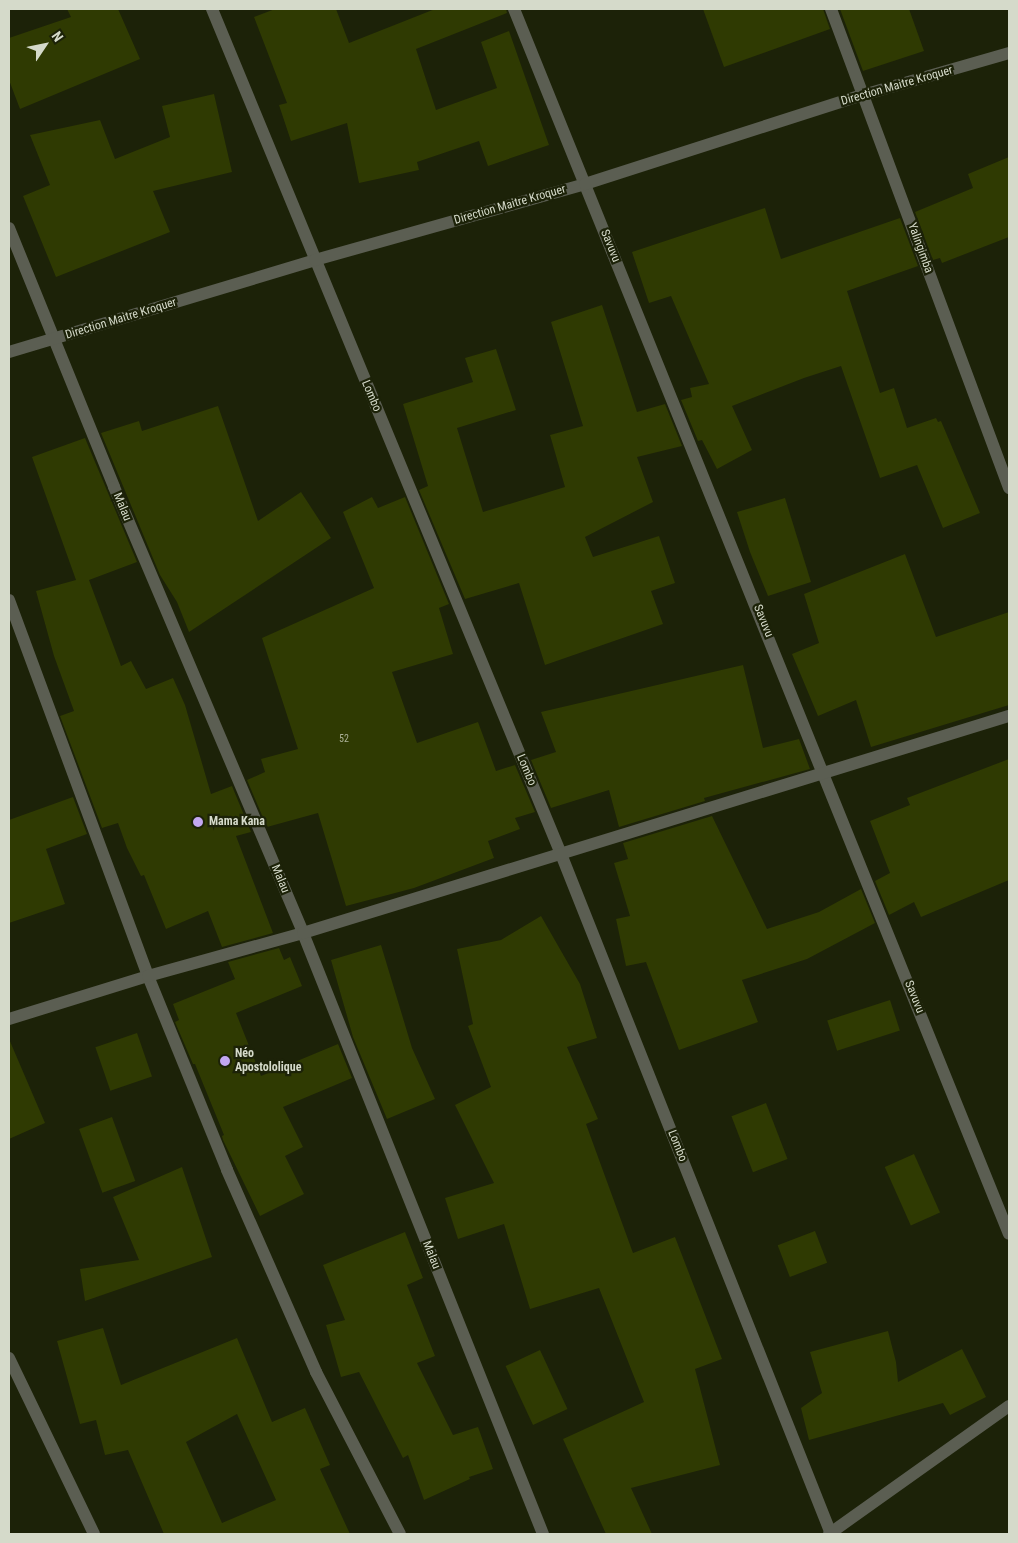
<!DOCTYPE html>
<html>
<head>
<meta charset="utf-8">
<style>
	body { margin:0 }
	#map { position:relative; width:1018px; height:1543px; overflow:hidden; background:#1c2208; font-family:"Roboto Condensed",sans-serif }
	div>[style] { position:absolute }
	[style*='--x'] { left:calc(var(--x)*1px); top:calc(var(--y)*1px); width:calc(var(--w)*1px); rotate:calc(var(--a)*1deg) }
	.building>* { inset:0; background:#2f3a02; transform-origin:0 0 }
	.minor>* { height:12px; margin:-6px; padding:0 6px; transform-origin:6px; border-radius:6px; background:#5b5e52 }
	.dots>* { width:14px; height:14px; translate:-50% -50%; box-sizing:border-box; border:2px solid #1c2208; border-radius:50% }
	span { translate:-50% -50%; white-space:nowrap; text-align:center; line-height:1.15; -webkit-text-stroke:4.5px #1c2208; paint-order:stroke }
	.number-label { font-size:10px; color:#acb298 }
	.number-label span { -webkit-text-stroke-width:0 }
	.street-label { font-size:12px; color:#d5daca }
	.poi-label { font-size:12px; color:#d5daca; font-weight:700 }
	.left { translate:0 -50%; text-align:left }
	.frame { position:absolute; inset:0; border:10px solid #d5daca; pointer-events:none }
	.north { position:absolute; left:20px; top:20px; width:50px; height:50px; -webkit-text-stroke:4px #1c2208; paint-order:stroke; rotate:56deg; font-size:14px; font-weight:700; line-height:20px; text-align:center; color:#d5daca }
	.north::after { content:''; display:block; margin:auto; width:18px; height:22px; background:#d5daca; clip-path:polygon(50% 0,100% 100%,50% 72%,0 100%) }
</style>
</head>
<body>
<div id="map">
	<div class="building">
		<div style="clip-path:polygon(67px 9px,118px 9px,140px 59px,20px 109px,9px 80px,9px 38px,71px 17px)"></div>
		<div style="clip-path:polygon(275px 9px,336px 9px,349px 43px,435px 9px,506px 9px,507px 13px,416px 49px,436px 110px,497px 88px,481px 42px,509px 31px,549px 145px,488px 166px,479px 141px,417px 162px,419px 170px,359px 183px,347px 123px,291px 141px,279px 105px,287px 103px,254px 17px)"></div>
		<div style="clip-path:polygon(703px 9px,823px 9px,830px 29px,724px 67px)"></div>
		<div style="clip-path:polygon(840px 9px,909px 9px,924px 51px,863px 71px)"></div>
		<div style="clip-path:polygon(214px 94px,232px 172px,153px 191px,170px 232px,56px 277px,23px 196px,50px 185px,30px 135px,100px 120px,115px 159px,170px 137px,162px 106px)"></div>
		<div style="clip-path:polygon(1009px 157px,1009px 237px,942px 263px,940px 258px,933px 260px,915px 212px,973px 188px,968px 174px)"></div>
		<div style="clip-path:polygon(765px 208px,781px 259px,900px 218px,918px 266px,847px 291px,880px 393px,894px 388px,907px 428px,936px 418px,938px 422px,941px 421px,980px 513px,943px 528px,917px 465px,880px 478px,841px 366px,804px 378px,732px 406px,752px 450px,717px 469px,702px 440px,698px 441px,681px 400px,692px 397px,690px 388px,709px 384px,671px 296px,649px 303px,632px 252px)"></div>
		<div style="clip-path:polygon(602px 305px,637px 412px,665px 404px,682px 446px,637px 457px,653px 502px,585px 537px,593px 557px,659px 536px,675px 583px,651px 591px,663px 624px,545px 665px,519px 583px,465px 599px,419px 490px,428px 486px,403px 404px,473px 382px,465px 358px,496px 349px,516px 410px,457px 428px,483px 512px,565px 487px,550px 435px,583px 426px,551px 322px)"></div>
		<div style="clip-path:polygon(218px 406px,258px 521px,301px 492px,331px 538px,189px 632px,177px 602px,160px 575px,101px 433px,139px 421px,142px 431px)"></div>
		<div style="clip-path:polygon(85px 438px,137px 562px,89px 580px,121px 666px,131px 661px,146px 689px,173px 678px,185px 705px,211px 794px,232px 786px,251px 832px,236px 836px,273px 933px,222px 947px,208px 911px,166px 929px,144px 875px,141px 876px,127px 848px,118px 823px,102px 828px,60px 716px,74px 711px,54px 656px,36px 591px,76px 580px,32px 457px)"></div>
		<div style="clip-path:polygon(372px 497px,378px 508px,405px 497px,449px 604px,439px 608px,453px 654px,392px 672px,417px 743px,478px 722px,496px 771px,515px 765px,535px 812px,515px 818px,520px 829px,488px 841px,494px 858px,414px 888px,346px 906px,318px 813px,267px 827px,247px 780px,265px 772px,261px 759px,298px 749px,262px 638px,374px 588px,343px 512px)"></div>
		<div style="clip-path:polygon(785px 498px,811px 582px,768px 596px,750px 552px,737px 512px)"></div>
		<div style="clip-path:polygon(905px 554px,936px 637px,1009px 612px,1009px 705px,871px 747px,856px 700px,818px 716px,792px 654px,819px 643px,804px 594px)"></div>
		<div style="clip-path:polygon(743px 665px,763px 748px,799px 739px,810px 769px,704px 798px,705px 801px,619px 827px,609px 790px,551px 808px,531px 760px,556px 752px,541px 712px)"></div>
		<div style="clip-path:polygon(1009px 759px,1009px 880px,921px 917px,914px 902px,889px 915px,875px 881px,890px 873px,870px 821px,910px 805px,907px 798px)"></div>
		<div style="clip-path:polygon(73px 797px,87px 834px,46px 849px,65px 904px,9px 923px,9px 820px)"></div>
		<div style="clip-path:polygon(712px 816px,767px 929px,819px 912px,861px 889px,875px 923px,807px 959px,742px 980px,758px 1022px,679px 1050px,646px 962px,626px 966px,616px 919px,630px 916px,614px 863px,628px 859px,623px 843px)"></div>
		<div style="clip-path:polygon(541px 916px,580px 984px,597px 1038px,567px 1047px,598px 1119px,586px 1124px,633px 1253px,675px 1237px,722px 1359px,695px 1369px,720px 1465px,631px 1488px,652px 1534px,606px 1534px,563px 1439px,644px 1402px,599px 1288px,530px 1309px,504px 1224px,458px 1239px,445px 1198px,494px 1183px,455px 1105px,491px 1087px,468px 1026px,473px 1024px,457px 949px,501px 940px)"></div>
		<div style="clip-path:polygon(381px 945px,412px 1048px,435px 1099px,387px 1119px,353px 1037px,331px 960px)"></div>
		<div style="clip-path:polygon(279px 948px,284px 960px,290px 957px,302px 986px,236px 1013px,261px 1076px,338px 1044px,352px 1078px,283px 1107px,303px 1147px,285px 1156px,304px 1194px,260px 1216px,223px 1140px,222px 1136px,224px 1135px,195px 1064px,193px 1064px,175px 1022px,179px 1020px,173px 1004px,235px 979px,228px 962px)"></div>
		<div style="left:890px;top:1000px;width:32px;height:66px;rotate:72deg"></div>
		<div style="left:137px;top:1033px;width:46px;height:44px;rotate:71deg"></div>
		<div style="clip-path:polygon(9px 1039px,45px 1123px,9px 1139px)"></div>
		<div style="left:766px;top:1103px;width:60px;height:37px;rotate:69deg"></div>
		<div style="left:112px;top:1117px;width:68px;height:35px;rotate:70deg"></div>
		<div style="left:914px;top:1154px;width:64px;height:32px;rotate:66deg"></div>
		<div style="clip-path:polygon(182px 1167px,212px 1257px,85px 1301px,80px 1269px,139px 1260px,113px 1197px)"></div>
		<div style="left:815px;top:1231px;width:34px;height:40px;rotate:69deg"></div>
		<div style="clip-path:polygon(405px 1232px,423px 1278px,407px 1285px,435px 1356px,417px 1363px,453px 1435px,478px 1427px,493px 1469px,469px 1477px,470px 1479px,424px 1500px,408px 1455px,403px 1458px,359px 1372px,341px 1377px,326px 1325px,345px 1320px,323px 1265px)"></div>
		<div style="clip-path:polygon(evenodd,103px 1328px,121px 1385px,237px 1338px,272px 1422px,305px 1408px,330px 1465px,320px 1469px,350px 1534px,164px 1534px,128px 1450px,105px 1455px,96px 1420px,80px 1424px,57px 1341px,103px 1328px,237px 1414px,276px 1500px,222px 1523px,186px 1442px,237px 1414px)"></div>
		<div style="clip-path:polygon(888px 1331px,896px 1362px,898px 1382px,962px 1349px,986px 1397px,950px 1415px,943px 1403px,809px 1440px,801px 1408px,822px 1393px,810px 1352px)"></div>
		<div style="left:540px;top:1350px;width:65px;height:38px;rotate:65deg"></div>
	</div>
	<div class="minor">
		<div style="--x:212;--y:9;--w:914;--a:67.56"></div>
		<div style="--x:561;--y:854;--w:732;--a:68.34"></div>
		<div style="--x:514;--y:9;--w:1321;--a:68"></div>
		<div style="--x:831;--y:9;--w:511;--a:69.61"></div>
		<div style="--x:9;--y:228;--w:279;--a:67.9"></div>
		<div style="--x:114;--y:487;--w:484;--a:67"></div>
		<div style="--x:303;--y:933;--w:647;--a:68.23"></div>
		<div style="--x:9;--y:352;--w:320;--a:-16.7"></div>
		<div style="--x:315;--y:260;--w:280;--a:-15.7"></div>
		<div style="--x:585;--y:184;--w:292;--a:-17.8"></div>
		<div style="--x:863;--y:95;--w:152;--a:-16"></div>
		<div style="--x:9;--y:600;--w:401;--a:69.7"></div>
		<div style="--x:148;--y:976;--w:209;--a:67.8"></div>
		<div style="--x:227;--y:1170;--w:221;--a:66.2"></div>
		<div style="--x:316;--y:1372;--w:182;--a:62.6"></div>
		<div style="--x:9;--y:1019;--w:145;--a:-17.2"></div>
		<div style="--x:148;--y:976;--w:161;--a:-15.5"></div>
		<div style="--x:303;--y:933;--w:739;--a:-17.09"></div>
		<div style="--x:9;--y:1358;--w:195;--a:64.2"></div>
		<div style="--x:829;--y:1534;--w:221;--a:-35.4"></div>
	</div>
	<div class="dots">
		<div style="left:198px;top:822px;background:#c3a7f2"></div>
		<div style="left:225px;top:1061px;background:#c3a7f2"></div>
	</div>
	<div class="number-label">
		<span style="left:344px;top:739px">52</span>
	</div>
	<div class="street-label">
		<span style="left:897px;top:86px;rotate:-16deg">Direction Maitre Kroquer</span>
		<span style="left:510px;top:205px;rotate:-16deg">Direction Maitre Kroquer</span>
		<span style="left:610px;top:246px;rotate:68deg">Savuvu</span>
		<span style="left:920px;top:248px;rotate:70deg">Yalingimba</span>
		<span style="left:121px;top:319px;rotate:-17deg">Direction Maitre Kroquer</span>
		<span style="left:371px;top:396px;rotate:67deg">Lombo</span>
		<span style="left:122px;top:507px;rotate:67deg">Malau</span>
		<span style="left:763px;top:621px;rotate:68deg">Savuvu</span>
		<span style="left:526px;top:770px;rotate:67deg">Lombo</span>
		<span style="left:280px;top:879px;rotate:67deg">Malau</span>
		<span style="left:914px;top:997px;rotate:68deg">Savuvu</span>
		<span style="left:677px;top:1146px;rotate:68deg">Lombo</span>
		<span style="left:431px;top:1255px;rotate:68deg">Malau</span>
	</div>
	<div class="poi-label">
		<span class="left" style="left:209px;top:822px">Mama Kana</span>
		<span class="left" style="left:235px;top:1061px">Néo<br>Apostololique</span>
	</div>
	<div class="frame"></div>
	<div class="north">N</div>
</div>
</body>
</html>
